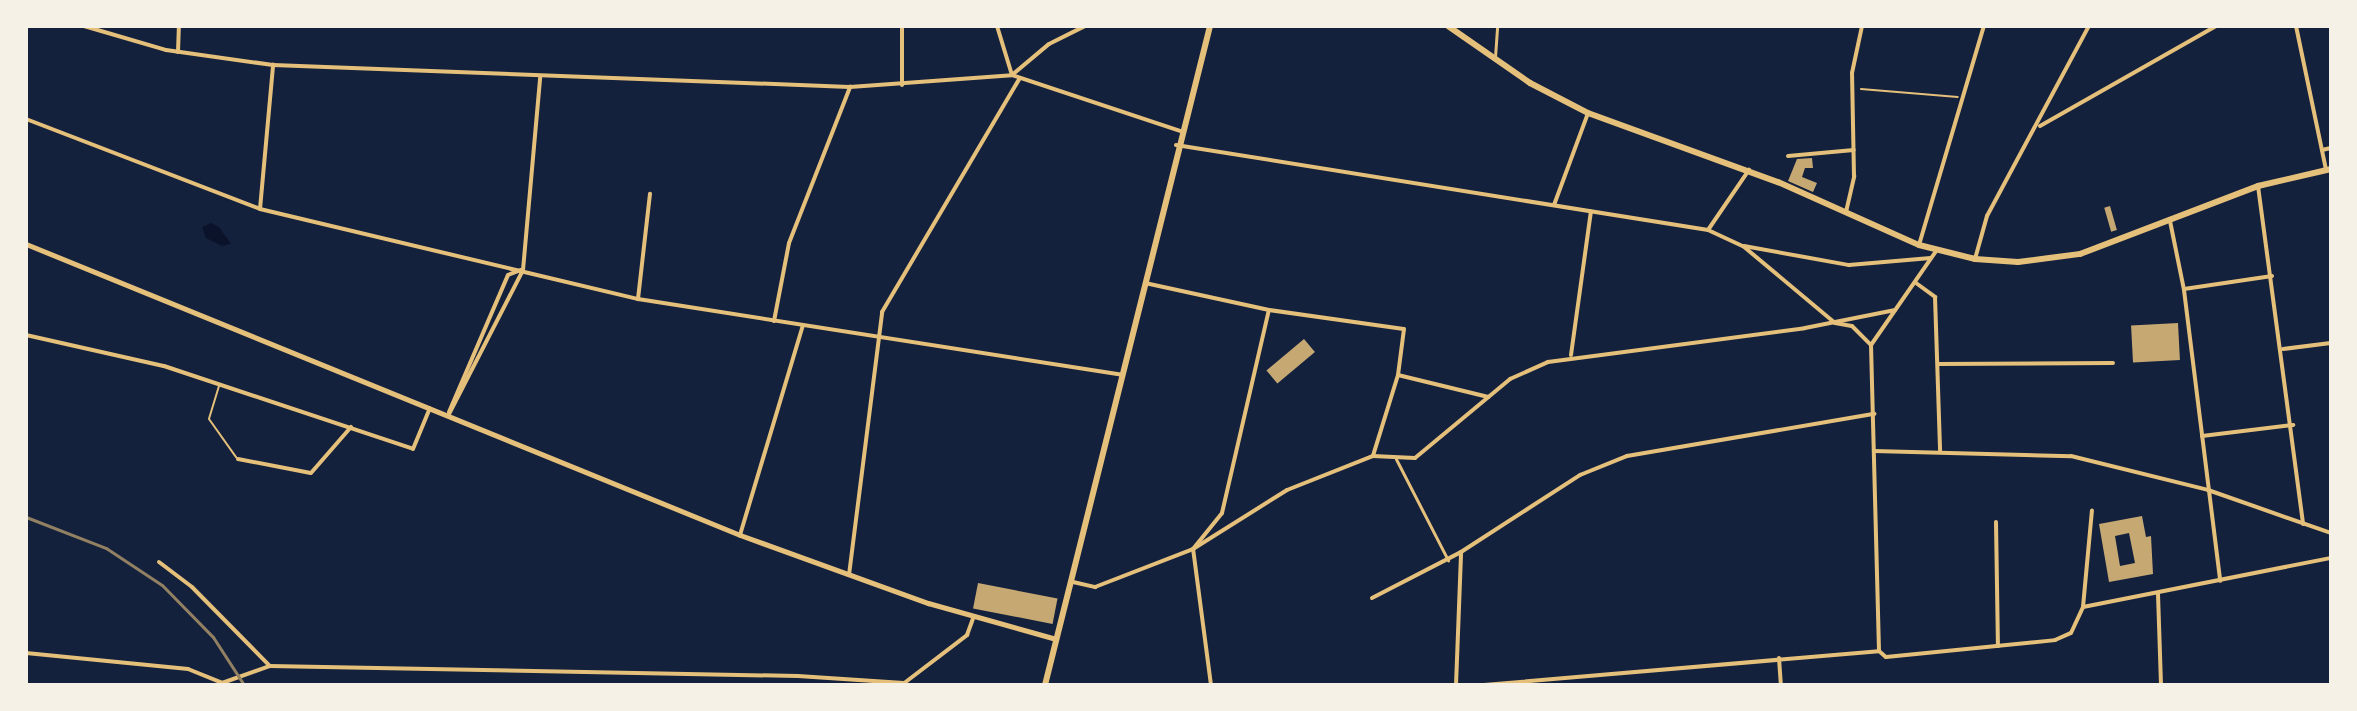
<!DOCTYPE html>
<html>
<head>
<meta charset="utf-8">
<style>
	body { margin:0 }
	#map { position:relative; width:2357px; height:711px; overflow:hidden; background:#14213d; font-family:"Exo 2",sans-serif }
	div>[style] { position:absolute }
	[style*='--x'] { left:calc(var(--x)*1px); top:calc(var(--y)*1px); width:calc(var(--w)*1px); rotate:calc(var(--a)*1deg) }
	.water>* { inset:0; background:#0b132b }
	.building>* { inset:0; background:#c6a872; transform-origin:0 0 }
	.path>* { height:2px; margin:-1px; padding:0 1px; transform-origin:1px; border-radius:1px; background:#e5c07b }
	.service>* { height:2px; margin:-1px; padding:0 1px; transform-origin:1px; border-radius:1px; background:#e5c07b }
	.pedestrian>* { height:3px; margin:-1.5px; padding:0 1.5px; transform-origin:1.5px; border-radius:1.5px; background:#e5c07b }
	.minor>* { height:4px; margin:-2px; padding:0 2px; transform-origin:2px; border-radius:2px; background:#e5c07b }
	.tertiary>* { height:5px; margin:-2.5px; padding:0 2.5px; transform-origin:2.5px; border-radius:2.5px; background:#e5c07b }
	.primary>* { height:6px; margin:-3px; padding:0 3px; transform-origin:3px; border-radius:3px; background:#e5c07b }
	.rail>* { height:3px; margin:-1.5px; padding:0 1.5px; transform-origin:1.5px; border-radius:1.5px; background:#918062 }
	span { translate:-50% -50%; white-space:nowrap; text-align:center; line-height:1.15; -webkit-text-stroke:6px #f6f1e7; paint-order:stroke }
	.frame { position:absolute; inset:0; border:28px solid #f6f1e7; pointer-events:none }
</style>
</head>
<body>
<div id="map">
	<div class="water">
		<div style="clip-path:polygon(211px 223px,219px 227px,231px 244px,222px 246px,206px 238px,202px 227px)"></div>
	</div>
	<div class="building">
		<div style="clip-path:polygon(1812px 158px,1813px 168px,1805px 168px,1802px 177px,1817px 183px,1813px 192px,1788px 181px,1797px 159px)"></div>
		<div style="left:2110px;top:206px;width:25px;height:6px;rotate:74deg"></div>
		<div style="left:2178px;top:323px;width:37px;height:47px;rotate:87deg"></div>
		<div style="left:1304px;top:339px;width:17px;height:49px;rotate:50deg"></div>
		<div style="clip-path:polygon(evenodd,2142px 516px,2146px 537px,2151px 536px,2153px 574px,2109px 582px,2099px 524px,2142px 516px,2129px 533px,2135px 563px,2120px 566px,2115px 536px,2129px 533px)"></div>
		<div style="left:978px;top:583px;width:81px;height:26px;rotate:11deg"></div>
	</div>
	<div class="path">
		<div style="--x:1861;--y:89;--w:97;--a:4.7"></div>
	</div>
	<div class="service">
		<div style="--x:219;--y:386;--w:34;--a:107"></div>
		<div style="--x:209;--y:419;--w:47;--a:54.6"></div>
	</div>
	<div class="pedestrian">
		<div style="--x:1495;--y:57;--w:31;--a:-86"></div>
		<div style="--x:1396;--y:459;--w:114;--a:62.8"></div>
	</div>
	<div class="minor">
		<div style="--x:84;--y:26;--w:85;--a:16.3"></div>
		<div style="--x:166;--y:50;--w:108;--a:8"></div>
		<div style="--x:273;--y:65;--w:577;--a:2.18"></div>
		<div style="--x:850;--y:87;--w:162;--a:-4.2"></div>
		<div style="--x:1012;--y:75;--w:48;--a:-40"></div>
		<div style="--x:1049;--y:44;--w:40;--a:-26.6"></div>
		<div style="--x:997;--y:26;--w:51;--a:73"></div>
		<div style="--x:1012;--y:75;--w:177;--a:18.4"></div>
		<div style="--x:2296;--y:26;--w:147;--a:78.2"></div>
		<div style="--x:178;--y:52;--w:26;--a:-88"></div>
		<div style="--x:902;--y:85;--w:59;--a:-90"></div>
		<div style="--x:26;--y:119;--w:251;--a:21"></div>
		<div style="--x:260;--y:209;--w:389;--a:13.4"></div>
		<div style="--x:638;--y:299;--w:490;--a:8.9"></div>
		<div style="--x:2040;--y:126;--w:202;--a:-29.6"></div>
		<div style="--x:1176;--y:145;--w:539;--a:9.08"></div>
		<div style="--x:1708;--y:230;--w:38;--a:25"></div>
		<div style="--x:1743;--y:246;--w:120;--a:39.9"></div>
		<div style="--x:1835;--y:323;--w:17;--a:10"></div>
		<div style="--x:1852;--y:326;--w:27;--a:45"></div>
		<div style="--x:2322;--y:150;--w:9;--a:-13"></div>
		<div style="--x:1788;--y:156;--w:66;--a:-5.2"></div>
		<div style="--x:2258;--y:186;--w:341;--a:82.4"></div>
		<div style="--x:1554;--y:205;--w:98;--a:-69.7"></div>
		<div style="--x:260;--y:209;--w:145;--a:-84.8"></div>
		<div style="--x:1846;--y:212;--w:37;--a:-77"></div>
		<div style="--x:1854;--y:176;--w:103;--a:-91.1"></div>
		<div style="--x:1852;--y:73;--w:48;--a:-78"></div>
		<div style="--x:2170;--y:221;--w:70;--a:78.5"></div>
		<div style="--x:2184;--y:290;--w:293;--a:82.9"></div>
		<div style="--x:1708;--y:230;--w:73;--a:-55.7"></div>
		<div style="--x:1919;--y:245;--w:228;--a:-73.5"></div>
		<div style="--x:1744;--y:246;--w:107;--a:10.3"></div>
		<div style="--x:1849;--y:265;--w:82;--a:-4.9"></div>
		<div style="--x:1975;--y:259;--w:45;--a:-74.4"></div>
		<div style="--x:1987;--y:216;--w:216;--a:-61.8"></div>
		<div style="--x:1145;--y:283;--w:127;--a:12.3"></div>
		<div style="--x:1269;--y:310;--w:136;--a:8"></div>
		<div style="--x:1404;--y:329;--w:46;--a:97.4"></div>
		<div style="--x:1398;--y:375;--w:85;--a:107.2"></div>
		<div style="--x:1916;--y:283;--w:24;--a:36"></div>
		<div style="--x:1935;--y:297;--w:154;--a:88.1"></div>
		<div style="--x:2184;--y:289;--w:89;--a:-8.4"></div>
		<div style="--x:638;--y:299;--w:106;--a:-83.5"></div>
		<div style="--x:774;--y:321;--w:79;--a:-79.1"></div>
		<div style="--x:789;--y:243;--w:168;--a:-68.6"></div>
		<div style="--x:26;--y:335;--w:141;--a:12.7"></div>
		<div style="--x:164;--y:366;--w:262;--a:18.4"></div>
		<div style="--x:413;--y:449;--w:44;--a:-67.5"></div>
		<div style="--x:1871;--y:345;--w:306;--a:88.5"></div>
		<div style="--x:1871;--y:345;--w:114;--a:-55.3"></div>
		<div style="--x:2283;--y:349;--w:48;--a:-7.1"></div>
		<div style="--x:1571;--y:355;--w:145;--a:-82.1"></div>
		<div style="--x:1938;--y:364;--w:175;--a:-0.3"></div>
		<div style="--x:1398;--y:375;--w:93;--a:13.7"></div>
		<div style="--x:449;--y:412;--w:149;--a:-66.7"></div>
		<div style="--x:508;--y:275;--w:14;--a:-21"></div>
		<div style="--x:448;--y:416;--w:164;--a:-62.8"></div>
		<div style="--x:523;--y:270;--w:193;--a:-84.9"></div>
		<div style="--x:2202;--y:436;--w:92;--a:-6.9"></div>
		<div style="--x:1874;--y:451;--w:197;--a:1.5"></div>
		<div style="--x:2071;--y:456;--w:141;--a:13.9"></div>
		<div style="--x:2208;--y:490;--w:130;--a:19.3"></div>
		<div style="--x:238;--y:459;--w:74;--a:10.9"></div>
		<div style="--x:311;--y:473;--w:61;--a:-49"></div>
		<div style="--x:1996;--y:522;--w:124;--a:89.1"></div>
		<div style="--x:740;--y:535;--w:219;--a:-73.3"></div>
		<div style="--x:159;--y:562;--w:41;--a:37.1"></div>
		<div style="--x:192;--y:587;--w:111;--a:45.4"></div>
		<div style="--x:849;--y:575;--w:265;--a:-82.8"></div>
		<div style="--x:882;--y:312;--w:270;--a:-59.5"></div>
		<div style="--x:1073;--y:582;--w:23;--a:13"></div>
		<div style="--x:1095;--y:587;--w:105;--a:-21.2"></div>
		<div style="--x:1193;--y:549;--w:111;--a:-32.1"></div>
		<div style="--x:1287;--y:490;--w:92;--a:-21.6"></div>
		<div style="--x:1373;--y:456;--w:42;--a:2.7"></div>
		<div style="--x:1415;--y:458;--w:124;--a:-39.7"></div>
		<div style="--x:1510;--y:379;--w:42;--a:-24.1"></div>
		<div style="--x:1548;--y:362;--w:259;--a:-7.5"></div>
		<div style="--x:1805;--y:328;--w:92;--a:-11.3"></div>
		<div style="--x:2158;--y:594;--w:91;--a:88.1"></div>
		<div style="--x:1372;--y:598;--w:100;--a:-27.3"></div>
		<div style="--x:1461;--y:552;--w:142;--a:-32.9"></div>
		<div style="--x:1580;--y:475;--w:51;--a:-22"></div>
		<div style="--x:1627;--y:456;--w:251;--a:-9.7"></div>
		<div style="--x:2083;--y:607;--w:97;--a:-84.7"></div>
		<div style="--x:1879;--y:651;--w:9;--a:41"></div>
		<div style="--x:1886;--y:657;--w:170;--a:-5.7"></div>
		<div style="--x:2055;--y:640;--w:17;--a:-24"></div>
		<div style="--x:2071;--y:633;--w:29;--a:-65"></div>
		<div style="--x:2083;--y:607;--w:253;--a:-11.2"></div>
		<div style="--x:26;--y:653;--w:163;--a:5.6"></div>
		<div style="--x:188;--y:669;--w:37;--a:22"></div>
		<div style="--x:222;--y:683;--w:51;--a:-19.5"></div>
		<div style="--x:270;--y:666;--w:528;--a:1.09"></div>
		<div style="--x:798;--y:676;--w:106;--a:3.8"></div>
		<div style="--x:1779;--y:658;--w:27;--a:86"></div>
		<div style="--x:903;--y:684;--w:81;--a:-37.4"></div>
		<div style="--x:967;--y:635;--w:20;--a:-70"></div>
		<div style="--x:1211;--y:685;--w:137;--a:-97.5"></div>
		<div style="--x:1193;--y:549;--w:46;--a:-51.1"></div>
		<div style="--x:1222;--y:513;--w:208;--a:-77"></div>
		<div style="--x:1456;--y:685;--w:133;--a:-87.8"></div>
		<div style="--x:1484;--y:685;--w:396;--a:-4.9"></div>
	</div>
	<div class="tertiary">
		<div style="--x:26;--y:244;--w:771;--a:22.17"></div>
		<div style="--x:740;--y:535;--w:200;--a:19.9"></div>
		<div style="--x:928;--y:603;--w:133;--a:15.7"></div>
	</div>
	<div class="primary">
		<div style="--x:1448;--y:26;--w:100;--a:34.8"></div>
		<div style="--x:1530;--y:83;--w:65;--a:27.3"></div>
		<div style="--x:1588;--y:113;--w:202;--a:20"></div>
		<div style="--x:1778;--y:182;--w:154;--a:24.1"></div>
		<div style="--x:1919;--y:245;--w:58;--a:14"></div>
		<div style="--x:1975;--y:259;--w:43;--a:4"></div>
		<div style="--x:2018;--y:262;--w:63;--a:-7.4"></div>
		<div style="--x:2080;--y:254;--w:191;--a:-20.9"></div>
		<div style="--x:2258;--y:186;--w:75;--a:-13.1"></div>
		<div style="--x:1045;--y:685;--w:679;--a:-75.94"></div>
	</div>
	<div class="rail">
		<div style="--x:26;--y:517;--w:86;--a:21.2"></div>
		<div style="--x:106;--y:548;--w:67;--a:33.5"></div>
		<div style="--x:162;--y:585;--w:73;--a:45.6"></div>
		<div style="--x:213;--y:637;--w:57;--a:57.1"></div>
	</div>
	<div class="frame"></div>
</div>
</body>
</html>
